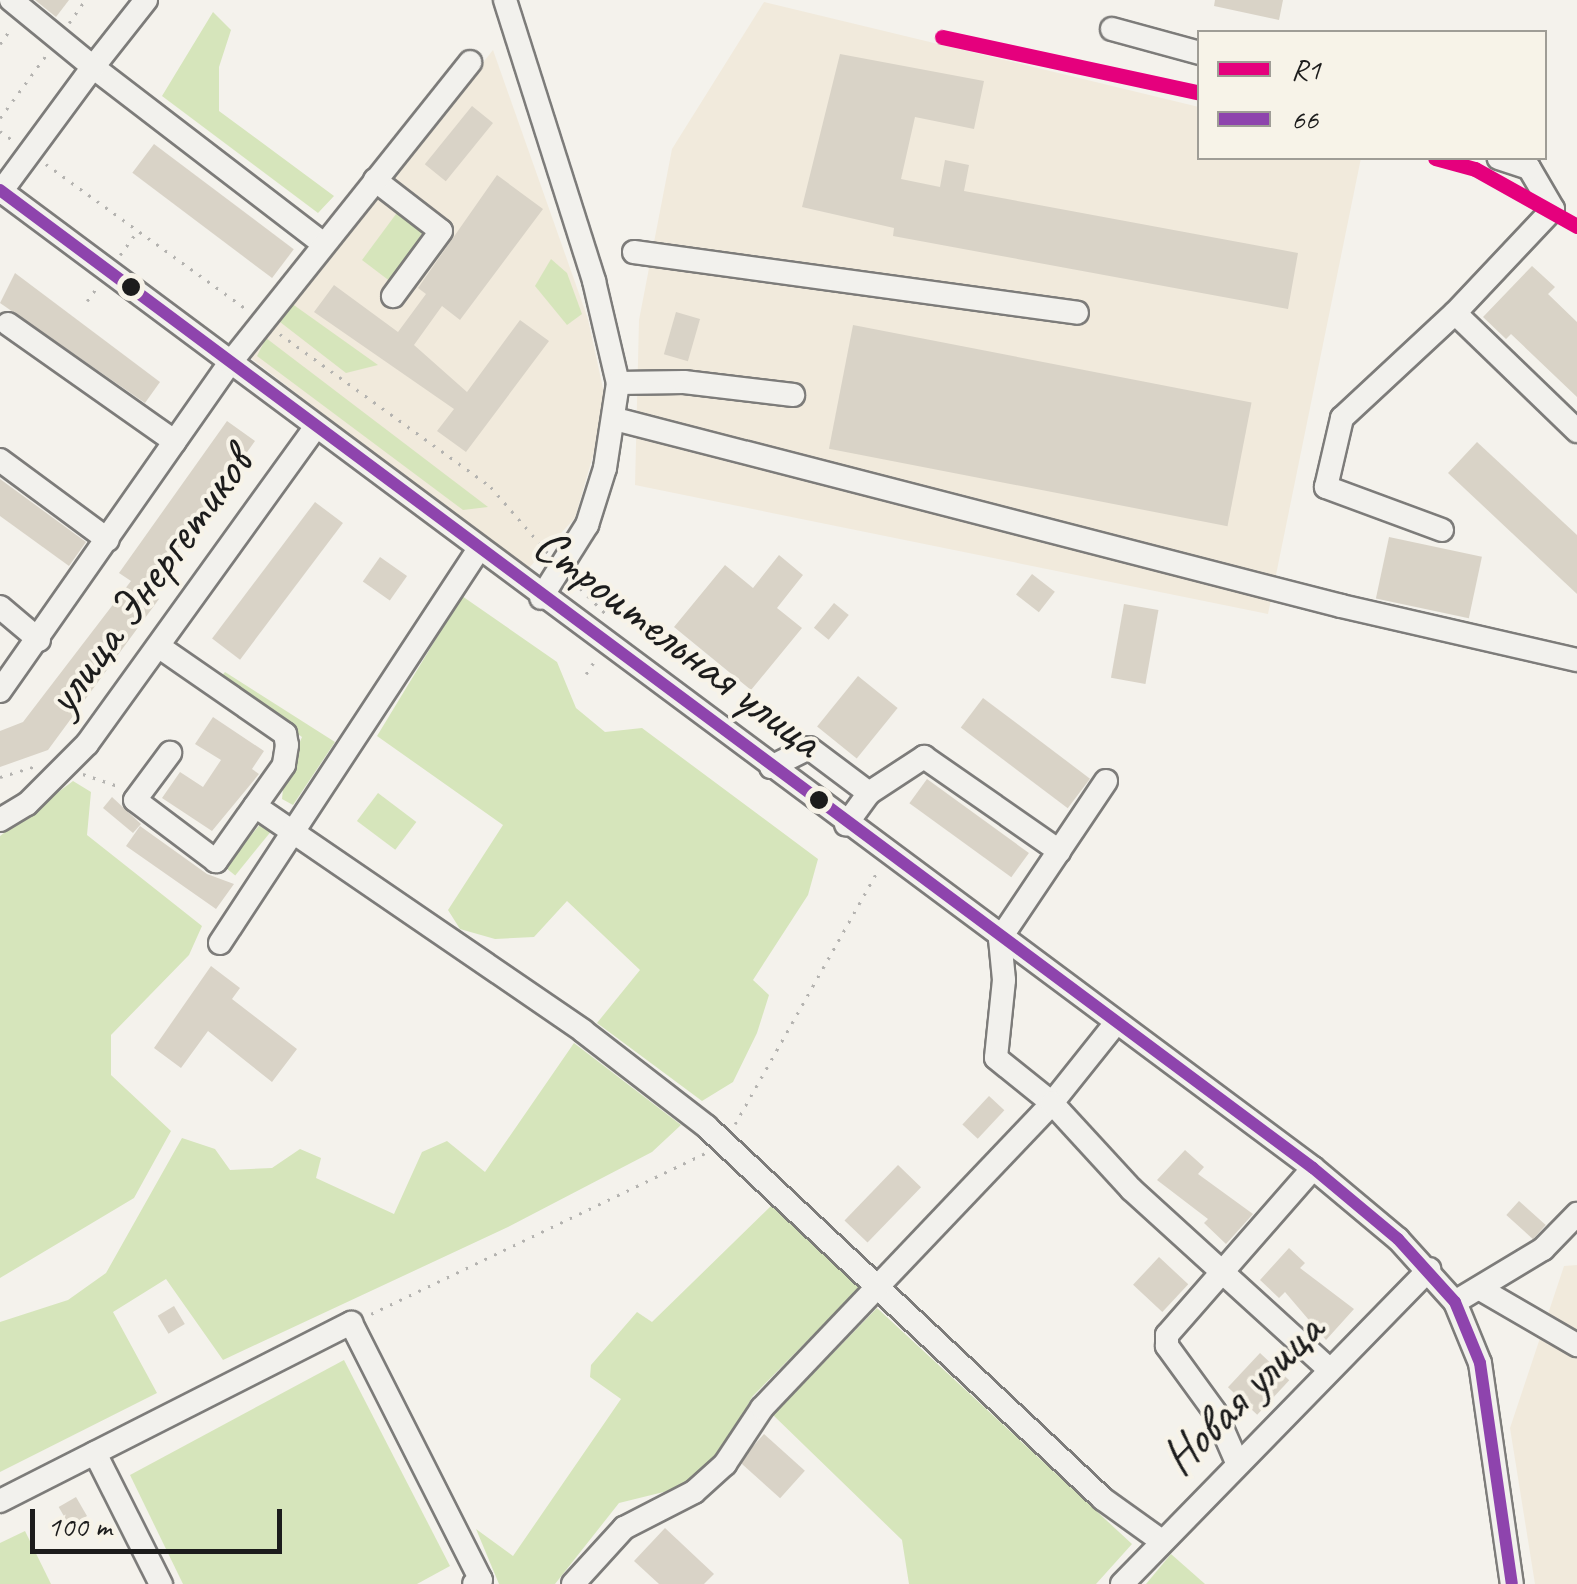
<!DOCTYPE html>
<html>
<head>
<meta charset="utf-8">
<style>
	body { margin:0 }
	#map { position:relative; width:1577px; height:1584px; overflow:hidden; background:#f4f2ec; font-family:Caveat,sans-serif }
	div>[style] { position:absolute }
	[style*='--x'] { left:calc(var(--x)*1px); top:calc(var(--y)*1px); width:calc(var(--w)*1px); rotate:calc(var(--a)*1deg) }
	.built>* { inset:0; background:#f1eadc }
	.green>* { inset:0; background:#d6e5bb; transform-origin:0 0 }
	.building>* { inset:0; background:#d9d3c7; transform-origin:0 0 }
	.path>* { height:2.5px; margin-top:-1.25px; transform-origin:0; background:repeating-linear-gradient(90deg,#b4b3b0 0 2.5px,transparent 0 10.5px) }
	.roads { filter:drop-shadow(2px 0 #7d7c7a) drop-shadow(-2px 0 #7d7c7a) drop-shadow(0 2px #7d7c7a) drop-shadow(0 -2px #7d7c7a) }
	.minor>* { height:22px; margin:-11px; padding:0 11px; transform-origin:11px; border-radius:11px; background:#f2f1ed }
	.bus-1>* { height:12px; margin:-6px; padding:0 6px; transform-origin:6px; border-radius:6px; background:#8e44ad }
	.rail-1>* { height:15px; margin:-7.5px; padding:0 7.5px; transform-origin:7.5px; border-radius:7.5px; background:#e5007d }
	.dots>* { width:28px; height:28px; translate:-50% -50%; box-sizing:border-box; border:5px solid #f7f3e8; border-radius:50% }
	span { translate:-50% -50%; white-space:nowrap; text-align:center; line-height:1.15; -webkit-text-stroke:8px #f7f3e8; paint-order:stroke }
	.street-label { font-size:50px; color:#1c1c1c }
	.legend { position:absolute; left:1197px; top:30px; width:350px; height:130px; box-sizing:border-box; background:#f7f3e8; border:2px solid #9f9d96; margin:0; padding:12px 18px; list-style:none; font-size:30px; color:#1c1c1c }
	.legend li { display:flex; align-items:center; gap:20px; height:50px }
	.legend b { width:50px; border:2px solid #9f9d96 }
	.scale { position:absolute; left:30px; top:1509px; width:252px; height:45px; box-sizing:border-box; border:5px solid #1c1c1c; border-top:0; padding-left:12px; font-size:30px; line-height:35px; white-space:nowrap; color:#1c1c1c; -webkit-text-stroke:8px #f7f3e8; paint-order:stroke }
</style>
</head>
<body>
<div id="map">
	<div class="built">
		<div style="clip-path:polygon(764px 2px,1199px 107px,1200px 158px,1361px 158px,1268px 614px,635px 485px,639px 320px,672px 149px)"></div>
		<div style="clip-path:polygon(493px 50px,588px 319px,607px 407px,575px 518px,526px 571px,247px 355px)"></div>
		<div style="clip-path:polygon(1577px 1265px,1577px 1584px,1535px 1584px,1510px 1428px,1564px 1266px)"></div>
	</div>
	<div class="green">
		<div style="clip-path:polygon(213px 12px,231px 30px,219px 67px,219px 111px,334px 196px,318px 213px,162px 96px)"></div>
		<div style="clip-path:polygon(399px 210px,424px 230px,391px 282px,362px 260px)"></div>
		<div style="clip-path:polygon(551px 259px,567px 273px,582px 314px,567px 325px,535px 286px)"></div>
		<div style="clip-path:polygon(291px 303px,378px 365px,346px 373px,280px 322px)"></div>
		<div style="clip-path:polygon(266px 338px,488px 507px,463px 510px,257px 356px)"></div>
		<div style="clip-path:polygon(462px 596px,557px 662px,576px 708px,605px 732px,642px 728px,818px 859px,808px 895px,753px 980px,769px 995px,757px 1033px,733px 1082px,702px 1101px,597px 1023px,640px 970px,567px 901px,534px 937px,495px 939px,460px 929px,448px 910px,503px 825px,377px 736px)"></div>
		<div style="clip-path:polygon(225px 672px,335px 742px,293px 805px,282px 799px,284px 779px,302px 737px,220px 678px)"></div>
		<div style="clip-path:polygon(73px 781px,91px 792px,87px 835px,202px 926px,189px 955px,111px 1035px,111px 1075px,171px 1131px,134px 1198px,0 1278px,0 836px)"></div>
		<div style="left:378px;top:793px;width:48px;height:35px;rotate:37deg"></div>
		<div style="left:261px;top:823px;width:13px;height:57px;rotate:39deg"></div>
		<div style="clip-path:polygon(574px 1043px,681px 1125px,652px 1152px,508px 1227px,223px 1360px,166px 1279px,113px 1312px,157px 1393px,0 1472px,0 1322px,68px 1300px,106px 1273px,182px 1138px,215px 1149px,230px 1170px,272px 1168px,300px 1149px,321px 1158px,316px 1178px,394px 1214px,422px 1152px,447px 1141px,485px 1172px)"></div>
		<div style="clip-path:polygon(772px 1205px,860px 1287px,752px 1397px,726px 1446px,688px 1486px,619px 1503px,555px 1584px,499px 1584px,476px 1529px,513px 1556px,621px 1399px,590px 1377px,591px 1365px,637px 1312px,652px 1322px)"></div>
		<div style="clip-path:polygon(877px 1308px,1132px 1544px,1096px 1584px,909px 1584px,902px 1540px,773px 1415px)"></div>
		<div style="clip-path:polygon(344px 1360px,450px 1566px,417px 1584px,183px 1584px,130px 1475px)"></div>
		<div style="clip-path:polygon(25px 1531px,51px 1584px,0 1584px,0 1543px)"></div>
		<div style="clip-path:polygon(1171px 1554px,1205px 1584px,1146px 1584px)"></div>
	</div>
	<div class="building">
		<div style="clip-path:polygon(35px 0,69px 0,56px 17px)"></div>
		<div style="clip-path:polygon(1215px 0,1283px 0,1279px 20px,1214px 6px)"></div>
		<div style="clip-path:polygon(840px 54px,984px 81px,974px 129px,915px 117px,901px 179px,940px 187px,945px 160px,969px 165px,964px 191px,1298px 253px,1288px 309px,893px 236px,894px 228px,802px 207px)"></div>
		<div style="left:472px;top:106px;width:27px;height:75px;rotate:39deg"></div>
		<div style="left:154px;top:144px;width:175px;height:36px;rotate:37deg"></div>
		<div style="clip-path:polygon(497px 175px,543px 209px,460px 320px,442px 306px,414px 345px,467px 392px,520px 320px,549px 341px,466px 452px,437px 431px,454px 409px,314px 312px,334px 285px,398px 332px,426px 294px,418px 288px)"></div>
		<div style="clip-path:polygon(1532px 266px,1555px 287px,1548px 294px,1577px 322px,1577px 397px,1511px 334px,1506px 339px,1483px 317px)"></div>
		<div style="clip-path:polygon(15px 273px,160px 382px,145px 403px,0 303px)"></div>
		<div style="left:676px;top:312px;width:25px;height:44px;rotate:16deg"></div>
		<div style="left:853px;top:325px;width:406px;height:126px;rotate:11deg"></div>
		<div style="clip-path:polygon(227px 421px,255px 441px,148px 591px,159px 599px,48px 750px,0 767px,0 731px,23px 722px,131px 581px,119px 573px)"></div>
		<div style="clip-path:polygon(1477px 442px,1577px 535px,1577px 594px,1448px 473px)"></div>
		<div style="clip-path:polygon(0 479px,86px 542px,69px 566px,0 516px)"></div>
		<div style="left:315px;top:502px;width:35px;height:171px;rotate:37deg"></div>
		<div style="left:1389px;top:537px;width:95px;height:63px;rotate:12deg"></div>
		<div style="clip-path:polygon(779px 555px,803px 575px,777px 608px,802px 628px,751px 690px,674px 627px,725px 565px,753px 588px)"></div>
		<div style="left:380px;top:557px;width:33px;height:30px;rotate:35deg"></div>
		<div style="left:1032px;top:574px;width:29px;height:26px;rotate:38deg"></div>
		<div style="left:834px;top:603px;width:19px;height:32px;rotate:39deg"></div>
		<div style="left:1124px;top:604px;width:35px;height:75px;rotate:10deg"></div>
		<div style="left:858px;top:676px;width:51px;height:65px;rotate:39deg"></div>
		<div style="left:983px;top:698px;width:134px;height:37px;rotate:37deg"></div>
		<div style="clip-path:polygon(213px 717px,264px 751px,252px 769px,259px 774px,212px 831px,162px 798px,180px 772px,203px 787px,221px 760px,195px 744px)"></div>
		<div style="left:927px;top:779px;width:126px;height:30px;rotate:36deg"></div>
		<div style="clip-path:polygon(112px 797px,141px 824px,133px 833px,103px 808px)"></div>
		<div style="clip-path:polygon(140px 826px,207px 874px,234px 884px,216px 909px,126px 846px)"></div>
		<div style="clip-path:polygon(211px 966px,240px 988px,232px 999px,297px 1049px,272px 1082px,208px 1031px,181px 1068px,154px 1048px)"></div>
		<div style="left:989px;top:1096px;width:21px;height:39px;rotate:43deg"></div>
		<div style="clip-path:polygon(1185px 1150px,1204px 1167px,1198px 1174px,1253px 1214px,1226px 1244px,1204px 1223px,1208px 1219px,1157px 1180px)"></div>
		<div style="left:898px;top:1165px;width:32px;height:77px;rotate:44deg"></div>
		<div style="left:1519px;top:1201px;width:36px;height:19px;rotate:42deg"></div>
		<div style="clip-path:polygon(1289px 1248px,1305px 1263px,1300px 1268px,1354px 1309px,1326px 1340px,1285px 1292px,1279px 1298px,1260px 1280px)"></div>
		<div style="left:1159px;top:1257px;width:40px;height:38px;rotate:43deg"></div>
		<div style="left:174px;top:1306px;width:21px;height:19px;rotate:59deg"></div>
		<div style="left:1260px;top:1353px;width:40px;height:47px;rotate:43deg"></div>
		<div style="left:764px;top:1434px;width:55px;height:37px;rotate:42deg"></div>
		<div style="left:76px;top:1497px;width:22px;height:20px;rotate:60deg"></div>
		<div style="clip-path:polygon(665px 1528px,714px 1574px,704px 1584px,659px 1584px,634px 1561px)"></div>
	</div>
	<div class="path">
		<div style="--x:69;--y:23;--w:28;--a:-55"></div>
		<div style="--x:0;--y:44;--w:19;--a:-55"></div>
		<div style="--x:0;--y:118;--w:79;--a:-53.7"></div>
		<div style="--x:0;--y:131;--w:19;--a:36"></div>
		<div style="--x:46;--y:164;--w:247;--a:35.9"></div>
		<div style="--x:120;--y:255;--w:27;--a:-54"></div>
		<div style="--x:87;--y:301;--w:19;--a:-54"></div>
		<div style="--x:280;--y:334;--w:261;--a:35.9"></div>
		<div style="--x:491;--y:487;--w:87;--a:49.2"></div>
		<div style="--x:573;--y:581;--w:52;--a:45"></div>
		<div style="--x:586;--y:674;--w:17;--a:-57"></div>
		<div style="--x:83;--y:774;--w:37;--a:19"></div>
		<div style="--x:0;--y:777;--w:38;--a:-17"></div>
		<div style="--x:735;--y:1124;--w:291;--a:-60.6"></div>
		<div style="--x:371;--y:1314;--w:372;--a:-25.7"></div>
	</div>
	<div class="roads">
		<div class="minor">
			<div style="--x:146;--y:0;--w:85;--a:128.3"></div>
			<div style="--x:93;--y:67;--w:291;--a:37.5"></div>
			<div style="--x:505;--y:0;--w:295;--a:72.4"></div>
			<div style="--x:594;--y:281;--w:105;--a:76.8"></div>
			<div style="--x:618;--y:383;--w:86;--a:98.7"></div>
			<div style="--x:605;--y:468;--w:60;--a:107.5"></div>
			<div style="--x:587;--y:525;--w:86;--a:122.2"></div>
			<div style="--x:1112;--y:29;--w:91;--a:15.3"></div>
			<div style="--x:375;--y:180;--w:83;--a:37.7"></div>
			<div style="--x:441;--y:231;--w:81;--a:126.4"></div>
			<div style="--x:0;--y:190;--w:1637;--a:36.68"></div>
			<div style="--x:1313;--y:1168;--w:111;--a:39.9"></div>
			<div style="--x:1398;--y:1239;--w:85;--a:47.9"></div>
			<div style="--x:1455;--y:1302;--w:66;--a:67.7"></div>
			<div style="--x:1480;--y:1363;--w:223;--a:81.8"></div>
			<div style="--x:0;--y:193;--w:157;--a:-53.6"></div>
			<div style="--x:93;--y:67;--w:106;--a:-140.7"></div>
			<div style="--x:634;--y:252;--w:447;--a:7.8"></div>
			<div style="--x:1455;--y:313;--w:170;--a:44"></div>
			<div style="--x:8;--y:324;--w:204;--a:35.2"></div>
			<div style="--x:618;--y:383;--w:66;--a:-0.9"></div>
			<div style="--x:684;--y:382;--w:110;--a:6.8"></div>
			<div style="--x:615;--y:419;--w:750;--a:14.44"></div>
			<div style="--x:1341;--y:606;--w:242;--a:12.9"></div>
			<div style="--x:0;--y:460;--w:134;--a:36.5"></div>
			<div style="--x:1442;--y:530;--w:124;--a:-159.7"></div>
			<div style="--x:1326;--y:487;--w:71;--a:-76.9"></div>
			<div style="--x:1342;--y:418;--w:154;--a:-42.9"></div>
			<div style="--x:1455;--y:313;--w:143;--a:-46.7"></div>
			<div style="--x:1553;--y:209;--w:48;--a:-120.3"></div>
			<div style="--x:1529;--y:168;--w:32;--a:-162"></div>
			<div style="--x:0;--y:607;--w:51;--a:40.2"></div>
			<div style="--x:161;--y:648;--w:151;--a:34.7"></div>
			<div style="--x:285;--y:734;--w:11;--a:80"></div>
			<div style="--x:287;--y:745;--w:20;--a:99"></div>
			<div style="--x:284;--y:765;--w:118;--a:125.3"></div>
			<div style="--x:216;--y:861;--w:101;--a:-143"></div>
			<div style="--x:135;--y:800;--w:59;--a:-53.3"></div>
			<div style="--x:0;--y:691;--w:401;--a:-55"></div>
			<div style="--x:230;--y:363;--w:385;--a:-51.4"></div>
			<div style="--x:771;--y:767;--w:42;--a:-26.6"></div>
			<div style="--x:809;--y:748;--w:75;--a:36.9"></div>
			<div style="--x:869;--y:793;--w:39;--a:126"></div>
			<div style="--x:1106;--y:781;--w:190;--a:123.9"></div>
			<div style="--x:1000;--y:939;--w:41;--a:84.4"></div>
			<div style="--x:1004;--y:980;--w:78;--a:95.9"></div>
			<div style="--x:996;--y:1058;--w:72;--a:38.8"></div>
			<div style="--x:1052;--y:1103;--w:101;--a:-51.4"></div>
			<div style="--x:869;--y:793;--w:66;--a:-33.2"></div>
			<div style="--x:924;--y:757;--w:165;--a:34.8"></div>
			<div style="--x:255;--y:806;--w:398;--a:34.4"></div>
			<div style="--x:583;--y:1031;--w:157;--a:37.7"></div>
			<div style="--x:707;--y:1127;--w:543;--a:43.21"></div>
			<div style="--x:1103;--y:1499;--w:70;--a:35.7"></div>
			<div style="--x:0;--y:820;--w:31;--a:-31"></div>
			<div style="--x:27;--y:804;--w:85;--a:-45"></div>
			<div style="--x:87;--y:744;--w:391;--a:-54.2"></div>
			<div style="--x:220;--y:943;--w:472;--a:-56.7"></div>
			<div style="--x:1482;--y:1290;--w:110;--a:30.1"></div>
			<div style="--x:1455;--y:1302;--w:103;--a:-31.1"></div>
			<div style="--x:1543;--y:1249;--w:49;--a:-45.8"></div>
			<div style="--x:95;--y:1453;--w:147;--a:63.3"></div>
			<div style="--x:1236;--y:1460;--w:52;--a:-113.6"></div>
			<div style="--x:1215;--y:1412;--w:82;--a:-126"></div>
			<div style="--x:1167;--y:1346;--w:11;--a:-90"></div>
			<div style="--x:1167;--y:1335;--w:222;--a:-48.8"></div>
			<div style="--x:0;--y:1501;--w:394;--a:-26.9"></div>
			<div style="--x:351;--y:1323;--w:288;--a:63.2"></div>
			<div style="--x:481;--y:1580;--w:8;--a:150"></div>
			<div style="--x:573;--y:1584;--w:76;--a:-47.7"></div>
			<div style="--x:624;--y:1528;--w:79;--a:-27.2"></div>
			<div style="--x:694;--y:1492;--w:42;--a:-42.1"></div>
			<div style="--x:725;--y:1464;--w:67;--a:-56.5"></div>
			<div style="--x:762;--y:1408;--w:421;--a:-46.4"></div>
			<div style="--x:1052;--y:1103;--w:117;--a:47.4"></div>
			<div style="--x:1131;--y:1189;--w:268;--a:42.3"></div>
			<div style="--x:1122;--y:1584;--w:440;--a:-45.7"></div>
		</div>
	</div>
	<div class="bus-1">
		<div style="--x:0;--y:190;--w:1637;--a:36.68"></div>
		<div style="--x:1313;--y:1168;--w:111;--a:39.9"></div>
		<div style="--x:1398;--y:1239;--w:85;--a:47.9"></div>
		<div style="--x:1455;--y:1302;--w:66;--a:67.7"></div>
		<div style="--x:1480;--y:1363;--w:223;--a:81.8"></div>
	</div>
	<div class="rail-1">
		<div style="--x:942;--y:37;--w:264;--a:12.2"></div>
		<div style="--x:1435;--y:158;--w:41;--a:15.4"></div>
		<div style="--x:1475;--y:169;--w:117;--a:29.2"></div>
	</div>
	<div class="dots">
		<div style="left:131px;top:287px;background:#1c1c1c"></div>
		<div style="left:819px;top:800px;background:#1c1c1c"></div>
	</div>
	<div class="street-label">
		<span style="left:148px;top:581px;rotate:-54deg">улица Энергетиков</span>
		<span style="left:678px;top:642px;rotate:37deg">Строительная улица</span>
		<span style="left:1242px;top:1394px;rotate:-45deg">Новая улица</span>
	</div>
	<ul class="legend">
	<li><b style="height:12px;background:#e5007d"></b>R1</li>
	<li><b style="height:12px;background:#8e44ad"></b>66</li>
	</ul>
	<div class="scale">100 m</div>
</div>
</body>
</html>
